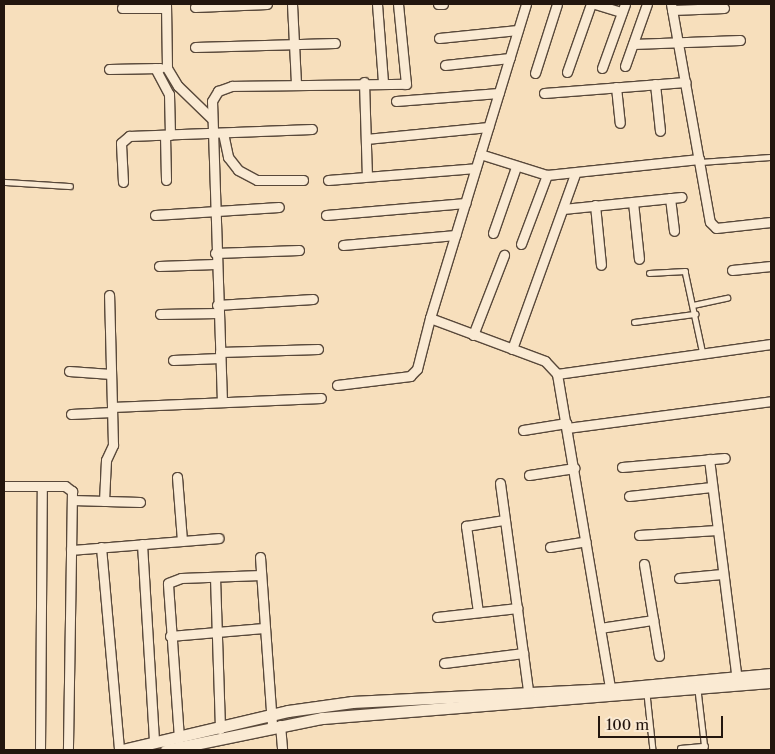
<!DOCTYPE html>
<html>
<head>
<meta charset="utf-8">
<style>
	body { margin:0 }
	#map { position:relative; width:775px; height:754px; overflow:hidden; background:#f7dfbc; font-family:"Libre Caslon Text",serif }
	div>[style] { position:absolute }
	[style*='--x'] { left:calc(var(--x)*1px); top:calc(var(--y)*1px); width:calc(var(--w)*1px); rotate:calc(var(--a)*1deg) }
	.roads { filter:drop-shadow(1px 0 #58483a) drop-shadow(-1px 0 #58483a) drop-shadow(0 1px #58483a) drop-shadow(0 -1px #58483a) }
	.service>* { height:4.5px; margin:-2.25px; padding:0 2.25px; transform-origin:2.25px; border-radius:2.25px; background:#faead3 }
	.minor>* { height:9px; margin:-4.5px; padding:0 4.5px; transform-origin:4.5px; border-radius:4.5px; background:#faead3 }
	.secondary>* { height:11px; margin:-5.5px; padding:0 5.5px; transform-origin:5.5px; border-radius:5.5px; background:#faead3 }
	span { translate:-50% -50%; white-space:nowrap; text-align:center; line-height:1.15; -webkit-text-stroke:4.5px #faead3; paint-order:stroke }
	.frame { position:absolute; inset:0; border:5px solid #23160e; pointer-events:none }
	.scale { position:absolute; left:598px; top:716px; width:125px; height:22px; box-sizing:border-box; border:2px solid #23160e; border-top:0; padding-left:6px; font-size:15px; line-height:18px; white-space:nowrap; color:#23160e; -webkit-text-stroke:4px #faead3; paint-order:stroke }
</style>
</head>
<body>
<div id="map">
	<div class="roads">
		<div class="service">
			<div style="--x:699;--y:162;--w:72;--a:-4"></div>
			<div style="--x:4;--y:182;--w:66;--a:3.5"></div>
			<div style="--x:649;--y:273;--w:36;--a:-3"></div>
			<div style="--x:685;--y:271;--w:85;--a:77.8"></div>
			<div style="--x:693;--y:305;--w:35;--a:-12"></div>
			<div style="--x:634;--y:322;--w:62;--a:-7.5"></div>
			<div style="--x:698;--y:690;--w:60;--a:83.3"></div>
			<div style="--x:647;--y:694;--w:56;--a:83.9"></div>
			<div style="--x:680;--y:748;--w:25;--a:-5"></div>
		</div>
		<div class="minor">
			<div style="--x:166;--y:4;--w:64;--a:89.1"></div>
			<div style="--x:167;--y:68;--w:21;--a:59"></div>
			<div style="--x:178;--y:86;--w:46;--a:44.1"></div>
			<div style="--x:292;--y:4;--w:79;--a:87.1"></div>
			<div style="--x:377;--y:4;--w:78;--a:85.6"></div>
			<div style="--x:438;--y:4;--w:5;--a:0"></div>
			<div style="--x:526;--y:4;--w:328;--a:107"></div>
			<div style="--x:430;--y:318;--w:123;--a:20.5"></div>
			<div style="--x:545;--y:361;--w:18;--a:47"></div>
			<div style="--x:557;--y:374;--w:325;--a:80.4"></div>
			<div style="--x:595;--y:4;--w:28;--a:17"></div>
			<div style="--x:671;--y:4;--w:221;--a:79.9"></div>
			<div style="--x:710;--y:222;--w:8;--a:45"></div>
			<div style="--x:716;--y:228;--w:55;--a:-6.2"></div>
			<div style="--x:195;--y:7;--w:72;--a:-2.4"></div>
			<div style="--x:122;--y:8;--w:44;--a:0"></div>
			<div style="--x:672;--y:10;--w:52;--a:-2.2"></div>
			<div style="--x:439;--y:38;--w:79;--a:-5.8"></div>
			<div style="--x:633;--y:44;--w:107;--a:-2.1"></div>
			<div style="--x:195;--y:47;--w:140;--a:-1.6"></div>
			<div style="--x:445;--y:65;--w:65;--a:-6.1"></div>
			<div style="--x:625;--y:66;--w:66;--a:-70.5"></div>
			<div style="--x:155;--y:68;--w:30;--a:62"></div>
			<div style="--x:169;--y:94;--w:41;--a:88.6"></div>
			<div style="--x:602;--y:68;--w:68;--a:-70.2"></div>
			<div style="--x:109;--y:69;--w:51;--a:-1.1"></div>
			<div style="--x:567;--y:72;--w:72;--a:-70.6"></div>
			<div style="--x:535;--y:73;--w:72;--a:-72.3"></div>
			<div style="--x:364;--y:82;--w:94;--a:88.2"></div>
			<div style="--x:655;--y:84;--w:47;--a:83.9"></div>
			<div style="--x:616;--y:87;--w:36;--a:84"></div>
			<div style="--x:544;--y:93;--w:142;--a:-4.4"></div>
			<div style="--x:396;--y:101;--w:103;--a:-4.4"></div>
			<div style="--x:223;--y:133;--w:25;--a:78"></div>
			<div style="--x:228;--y:157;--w:16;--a:52"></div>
			<div style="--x:238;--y:170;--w:21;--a:28"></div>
			<div style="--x:257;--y:180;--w:46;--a:0"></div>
			<div style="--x:165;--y:135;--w:45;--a:88.7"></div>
			<div style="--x:366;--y:139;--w:123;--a:-5.6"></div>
			<div style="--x:480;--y:154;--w:70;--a:17.4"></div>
			<div style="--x:547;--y:175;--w:153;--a:-6"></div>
			<div style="--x:328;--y:180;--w:148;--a:-4.6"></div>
			<div style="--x:123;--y:182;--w:39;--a:-93"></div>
			<div style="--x:121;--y:143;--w:11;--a:-41"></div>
			<div style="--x:129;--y:136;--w:183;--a:-2.2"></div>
			<div style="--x:670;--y:198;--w:33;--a:83"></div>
			<div style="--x:633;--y:202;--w:57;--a:84"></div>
			<div style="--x:595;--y:205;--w:60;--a:84.3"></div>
			<div style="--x:563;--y:209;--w:119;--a:-5.8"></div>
			<div style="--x:155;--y:215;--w:124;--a:-3.7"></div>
			<div style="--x:326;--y:215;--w:140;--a:-4.9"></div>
			<div style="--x:493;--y:233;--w:70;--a:-70.8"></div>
			<div style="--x:521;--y:244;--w:74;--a:-69.4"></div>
			<div style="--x:343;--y:245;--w:113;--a:-5.1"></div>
			<div style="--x:215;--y:253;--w:84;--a:-2"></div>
			<div style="--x:159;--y:266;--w:56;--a:-2"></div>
			<div style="--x:732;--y:270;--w:39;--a:-6"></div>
			<div style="--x:217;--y:305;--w:96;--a:-3.6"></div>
			<div style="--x:160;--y:314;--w:58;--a:-1"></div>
			<div style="--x:473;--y:335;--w:86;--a:-68.8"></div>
			<div style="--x:512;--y:349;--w:186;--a:-70.2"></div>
			<div style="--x:220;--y:352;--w:98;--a:-1.8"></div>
			<div style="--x:173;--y:360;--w:47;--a:-2.4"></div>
			<div style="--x:69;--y:371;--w:42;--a:4.1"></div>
			<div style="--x:557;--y:374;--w:216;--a:-8"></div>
			<div style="--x:337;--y:385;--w:74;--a:-7"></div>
			<div style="--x:410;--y:376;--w:10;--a:-45"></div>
			<div style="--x:417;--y:369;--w:53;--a:-75.7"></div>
			<div style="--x:222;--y:402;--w:301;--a:-91.9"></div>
			<div style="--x:212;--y:101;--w:12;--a:-59"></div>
			<div style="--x:218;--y:91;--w:15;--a:-20"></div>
			<div style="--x:232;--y:86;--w:174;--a:-0.7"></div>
			<div style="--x:406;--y:84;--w:80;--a:-95.7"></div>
			<div style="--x:112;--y:407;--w:209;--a:-2.5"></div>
			<div style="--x:71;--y:414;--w:41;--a:-2.8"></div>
			<div style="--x:567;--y:428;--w:206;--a:-7.5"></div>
			<div style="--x:523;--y:430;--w:44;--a:-9.2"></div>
			<div style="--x:709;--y:459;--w:225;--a:82.8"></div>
			<div style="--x:622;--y:467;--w:103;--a:-5"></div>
			<div style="--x:529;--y:475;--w:46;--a:-8.8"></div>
			<div style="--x:177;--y:477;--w:64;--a:85.5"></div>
			<div style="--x:500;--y:483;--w:217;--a:82.3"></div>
			<div style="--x:4;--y:486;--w:61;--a:0"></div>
			<div style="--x:65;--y:486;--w:9;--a:36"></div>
			<div style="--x:72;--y:491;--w:259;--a:90.9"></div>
			<div style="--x:629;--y:496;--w:83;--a:-6.2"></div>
			<div style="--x:72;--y:500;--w:68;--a:1.7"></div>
			<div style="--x:104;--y:501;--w:41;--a:-87.2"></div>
			<div style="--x:106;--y:460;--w:17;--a:-65"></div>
			<div style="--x:113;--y:445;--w:150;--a:-91.5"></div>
			<div style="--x:639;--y:535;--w:78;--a:-3.7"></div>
			<div style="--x:142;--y:544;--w:199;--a:86.5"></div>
			<div style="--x:101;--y:547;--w:204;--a:84.9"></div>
			<div style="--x:550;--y:547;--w:36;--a:-9"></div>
			<div style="--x:71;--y:550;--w:148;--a:-4.6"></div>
			<div style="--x:260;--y:557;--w:169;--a:85.9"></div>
			<div style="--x:644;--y:564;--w:93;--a:80.7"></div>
			<div style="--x:215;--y:577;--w:152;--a:88.1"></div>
			<div style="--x:679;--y:578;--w:43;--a:-5.3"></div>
			<div style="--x:478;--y:612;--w:87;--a:-97.9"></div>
			<div style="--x:466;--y:526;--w:39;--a:-9"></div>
			<div style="--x:437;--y:617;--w:81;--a:-6.4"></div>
			<div style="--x:600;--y:628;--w:54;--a:-8.6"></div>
			<div style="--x:170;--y:636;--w:94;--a:-4.9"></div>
			<div style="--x:444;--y:663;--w:80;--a:-7.2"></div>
			<div style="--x:280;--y:725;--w:25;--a:85"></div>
			<div style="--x:179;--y:738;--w:155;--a:-94.1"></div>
			<div style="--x:168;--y:583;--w:14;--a:-21"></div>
			<div style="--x:181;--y:578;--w:80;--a:-2.1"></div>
			<div style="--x:40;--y:750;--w:264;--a:-89.6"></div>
		</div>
		<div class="secondary">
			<div style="--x:122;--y:750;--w:171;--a:-13.2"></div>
			<div style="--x:288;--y:711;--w:65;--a:-8"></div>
			<div style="--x:352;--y:702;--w:258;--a:-2.9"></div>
			<div style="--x:610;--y:689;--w:162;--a:-5.3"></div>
			<div style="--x:166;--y:750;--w:159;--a:-11.6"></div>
			<div style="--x:322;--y:718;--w:450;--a:-4.6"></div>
		</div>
	</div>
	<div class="frame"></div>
	<div class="scale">100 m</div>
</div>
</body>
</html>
